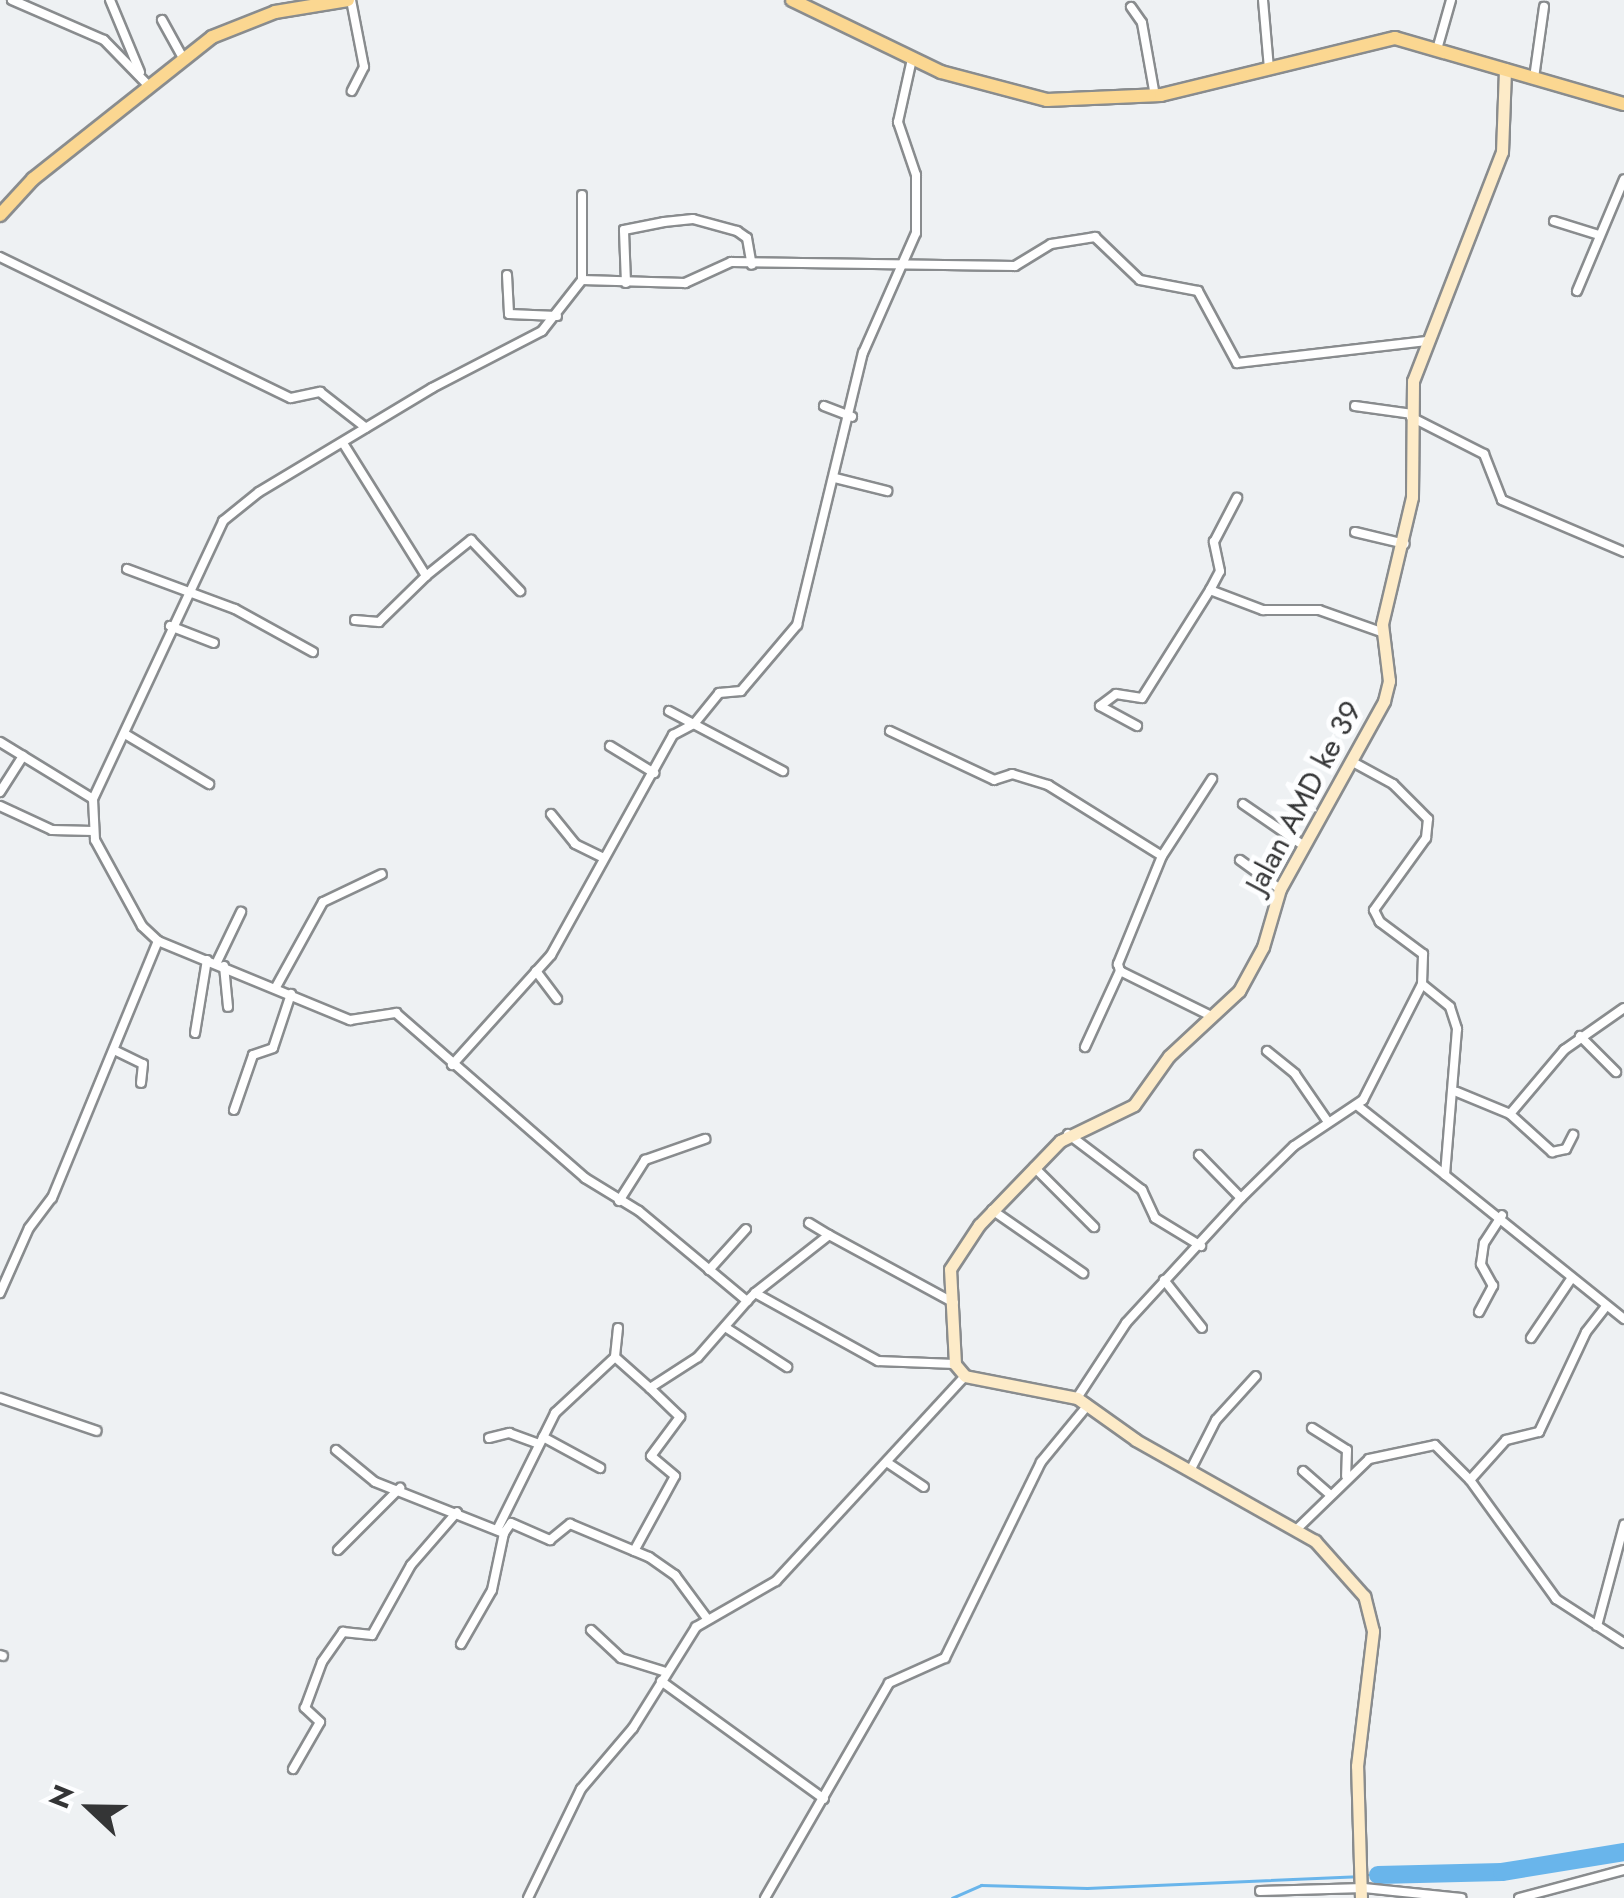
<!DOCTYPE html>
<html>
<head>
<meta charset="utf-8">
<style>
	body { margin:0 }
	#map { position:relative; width:1624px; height:1898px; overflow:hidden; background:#eef1f3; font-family:Jost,sans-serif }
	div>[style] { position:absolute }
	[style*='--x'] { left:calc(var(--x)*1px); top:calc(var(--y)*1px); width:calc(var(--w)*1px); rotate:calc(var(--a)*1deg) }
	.stream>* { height:2.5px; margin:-1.25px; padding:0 1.25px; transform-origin:1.25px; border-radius:1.25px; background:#69b5eb }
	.river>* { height:18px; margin:-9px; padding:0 9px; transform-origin:9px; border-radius:9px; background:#69b5eb }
	.roads { filter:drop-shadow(2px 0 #898c8e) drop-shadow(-2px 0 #898c8e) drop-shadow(0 2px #898c8e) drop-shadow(0 -2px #898c8e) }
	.street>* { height:8px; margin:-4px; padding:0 4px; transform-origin:4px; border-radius:4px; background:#fff }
	.secondary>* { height:11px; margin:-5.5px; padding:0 5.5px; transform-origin:5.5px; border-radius:5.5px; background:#fdebc8 }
	.primary>* { height:12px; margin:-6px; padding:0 6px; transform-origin:6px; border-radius:6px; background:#fbd791 }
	span { translate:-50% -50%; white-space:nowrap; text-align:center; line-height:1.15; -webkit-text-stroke:10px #fdfeff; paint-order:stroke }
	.street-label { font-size:30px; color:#343536 }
	.north { position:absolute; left:40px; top:1758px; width:100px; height:100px; -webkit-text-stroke:8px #fdfeff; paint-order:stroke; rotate:292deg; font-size:28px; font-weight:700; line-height:40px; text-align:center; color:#343536 }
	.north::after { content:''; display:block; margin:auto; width:35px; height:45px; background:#343536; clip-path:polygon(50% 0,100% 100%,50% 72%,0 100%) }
</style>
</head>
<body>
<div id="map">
	<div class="stream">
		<div style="--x:1365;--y:1875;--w:13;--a:0"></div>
		<div style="--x:952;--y:1898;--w:32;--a:-24"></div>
		<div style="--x:981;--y:1885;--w:106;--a:1.6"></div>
		<div style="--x:1087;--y:1888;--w:270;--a:-2.5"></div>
	</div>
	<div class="river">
		<div style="--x:1378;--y:1875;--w:124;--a:-1.4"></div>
		<div style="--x:1502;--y:1872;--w:124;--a:-9.3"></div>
	</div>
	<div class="roads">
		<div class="street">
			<div style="--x:12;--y:0;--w:100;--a:23.5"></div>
			<div style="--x:104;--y:40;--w:62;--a:45.7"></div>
			<div style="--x:110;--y:0;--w:78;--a:67.4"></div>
			<div style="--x:351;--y:0;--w:68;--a:79"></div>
			<div style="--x:364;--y:67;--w:27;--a:117"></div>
			<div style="--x:1263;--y:0;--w:68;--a:85"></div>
			<div style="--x:1131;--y:7;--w:19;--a:55"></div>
			<div style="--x:1142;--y:23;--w:74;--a:79.9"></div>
			<div style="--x:162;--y:20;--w:43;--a:61.1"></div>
			<div style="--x:1438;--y:46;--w:48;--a:-74.2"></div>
			<div style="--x:1534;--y:78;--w:72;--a:-82"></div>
			<div style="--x:1554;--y:221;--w:47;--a:17.3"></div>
			<div style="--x:0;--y:257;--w:323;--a:25.9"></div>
			<div style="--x:291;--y:398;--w:30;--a:-12"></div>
			<div style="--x:320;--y:392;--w:58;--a:38"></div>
			<div style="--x:507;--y:275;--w:39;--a:87"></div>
			<div style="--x:509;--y:314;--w:48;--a:2.4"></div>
			<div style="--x:582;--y:280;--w:85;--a:-90"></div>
			<div style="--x:626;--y:283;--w:53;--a:-92.2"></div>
			<div style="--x:624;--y:230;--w:41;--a:-11.3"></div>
			<div style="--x:664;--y:222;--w:29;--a:-6"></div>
			<div style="--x:693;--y:219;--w:46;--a:15.3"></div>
			<div style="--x:737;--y:231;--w:12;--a:35"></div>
			<div style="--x:747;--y:238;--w:27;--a:80"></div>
			<div style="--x:1577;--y:291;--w:121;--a:-67.2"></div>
			<div style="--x:824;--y:406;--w:30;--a:21"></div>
			<div style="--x:1355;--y:406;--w:58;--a:8"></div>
			<div style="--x:1411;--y:417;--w:82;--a:26.9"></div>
			<div style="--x:1484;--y:454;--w:49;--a:68.6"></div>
			<div style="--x:1502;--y:500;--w:133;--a:23.1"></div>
			<div style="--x:343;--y:443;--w:157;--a:58"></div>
			<div style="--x:426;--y:576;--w:58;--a:-38.7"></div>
			<div style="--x:471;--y:540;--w:71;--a:46.1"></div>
			<div style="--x:835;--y:478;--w:54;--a:14"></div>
			<div style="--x:1355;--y:532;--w:51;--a:13.5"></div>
			<div style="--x:127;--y:569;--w:115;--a:20.3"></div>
			<div style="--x:235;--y:609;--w:89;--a:28.9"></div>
			<div style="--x:1210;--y:590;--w:21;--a:-62"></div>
			<div style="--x:1220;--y:571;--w:30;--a:-102"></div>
			<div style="--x:1214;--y:542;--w:50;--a:-62.4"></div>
			<div style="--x:355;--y:620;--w:24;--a:5"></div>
			<div style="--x:379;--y:622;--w:66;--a:-44.4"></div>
			<div style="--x:170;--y:626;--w:47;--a:21.1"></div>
			<div style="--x:669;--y:711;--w:129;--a:27.8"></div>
			<div style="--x:1137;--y:726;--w:42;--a:-151.6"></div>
			<div style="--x:1100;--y:706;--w:20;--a:-37"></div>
			<div style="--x:1116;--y:694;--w:26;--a:9"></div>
			<div style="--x:1142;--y:698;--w:128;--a:-57.8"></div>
			<div style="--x:1210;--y:590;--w:57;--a:20.7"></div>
			<div style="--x:1263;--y:610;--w:56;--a:0"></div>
			<div style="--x:1319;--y:610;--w:69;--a:19.5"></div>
			<div style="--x:890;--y:731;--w:115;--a:25.2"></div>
			<div style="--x:994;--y:780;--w:19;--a:-18"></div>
			<div style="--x:1012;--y:774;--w:38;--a:17"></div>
			<div style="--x:1048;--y:785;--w:134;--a:31.9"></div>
			<div style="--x:1162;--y:856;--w:117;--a:112.2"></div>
			<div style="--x:1118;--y:964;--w:7;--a:74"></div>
			<div style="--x:1120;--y:971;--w:102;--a:26.3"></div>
			<div style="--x:125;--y:734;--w:98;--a:30.8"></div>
			<div style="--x:0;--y:742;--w:109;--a:31.5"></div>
			<div style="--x:93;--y:799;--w:41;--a:87.2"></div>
			<div style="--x:95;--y:840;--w:98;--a:61.3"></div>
			<div style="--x:142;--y:926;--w:22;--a:43"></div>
			<div style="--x:158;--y:941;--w:208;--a:22.4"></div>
			<div style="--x:350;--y:1020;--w:47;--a:-8.7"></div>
			<div style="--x:396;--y:1013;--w:251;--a:41.1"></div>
			<div style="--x:585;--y:1178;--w:63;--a:31.4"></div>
			<div style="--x:639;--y:1211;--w:141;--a:39.8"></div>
			<div style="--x:747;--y:1301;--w:11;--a:-45"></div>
			<div style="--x:755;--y:1293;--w:141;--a:28.9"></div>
			<div style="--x:878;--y:1361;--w:77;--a:2.2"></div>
			<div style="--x:610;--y:746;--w:52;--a:31.5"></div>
			<div style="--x:0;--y:792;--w:43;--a:-57.4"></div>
			<div style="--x:93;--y:799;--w:307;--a:-64.9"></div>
			<div style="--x:223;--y:521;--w:46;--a:-38.9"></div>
			<div style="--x:259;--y:492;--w:202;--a:-31"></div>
			<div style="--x:432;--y:388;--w:124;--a:-27.4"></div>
			<div style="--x:542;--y:331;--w:65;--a:-51.9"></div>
			<div style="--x:582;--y:280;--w:103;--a:1.7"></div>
			<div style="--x:685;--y:283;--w:51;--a:-24.5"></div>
			<div style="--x:731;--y:262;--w:284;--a:0.8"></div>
			<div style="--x:1015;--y:266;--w:42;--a:-31.4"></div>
			<div style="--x:1051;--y:244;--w:45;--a:-9"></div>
			<div style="--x:1095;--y:237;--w:62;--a:43.7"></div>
			<div style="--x:1140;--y:280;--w:59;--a:10.7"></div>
			<div style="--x:1198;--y:291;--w:82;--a:61.6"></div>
			<div style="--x:1237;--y:363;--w:191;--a:-6.6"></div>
			<div style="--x:1243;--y:804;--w:74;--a:34.5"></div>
			<div style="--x:0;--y:806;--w:57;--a:24.8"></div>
			<div style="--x:52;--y:830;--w:41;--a:1.4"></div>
			<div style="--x:551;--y:814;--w:38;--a:51"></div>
			<div style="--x:575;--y:844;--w:30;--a:26"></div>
			<div style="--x:1162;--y:856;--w:92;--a:-57"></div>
			<div style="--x:1240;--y:860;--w:49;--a:35.9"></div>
			<div style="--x:216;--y:964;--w:58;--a:-64.3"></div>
			<div style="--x:224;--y:966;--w:41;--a:84.4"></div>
			<div style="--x:536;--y:971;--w:35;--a:53"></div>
			<div style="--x:1422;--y:984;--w:36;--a:39"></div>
			<div style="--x:1450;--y:1007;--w:23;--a:72"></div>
			<div style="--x:1457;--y:1029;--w:146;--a:94.7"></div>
			<div style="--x:1445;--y:1175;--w:230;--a:38.8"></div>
			<div style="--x:276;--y:987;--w:97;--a:-61.1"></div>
			<div style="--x:323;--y:902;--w:65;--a:-25.4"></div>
			<div style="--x:195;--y:1033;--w:74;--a:-80.7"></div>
			<div style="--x:1580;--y:1036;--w:51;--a:45"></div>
			<div style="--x:1085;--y:1047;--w:84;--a:-65.3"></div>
			<div style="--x:114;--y:1050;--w:32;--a:26"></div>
			<div style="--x:143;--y:1064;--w:19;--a:96"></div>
			<div style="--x:1267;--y:1051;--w:36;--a:39"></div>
			<div style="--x:1295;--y:1074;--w:58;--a:55.5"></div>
			<div style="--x:452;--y:1065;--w:148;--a:-48"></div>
			<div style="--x:551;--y:955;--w:252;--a:-61"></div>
			<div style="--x:673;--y:735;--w:24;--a:-28"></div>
			<div style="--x:694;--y:724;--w:40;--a:-51"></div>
			<div style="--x:719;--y:693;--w:22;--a:-5"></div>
			<div style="--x:741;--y:691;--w:87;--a:-49.7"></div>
			<div style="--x:797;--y:625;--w:280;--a:-76.4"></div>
			<div style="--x:863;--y:353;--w:131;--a:-66.2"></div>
			<div style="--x:916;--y:233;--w:58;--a:-90"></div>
			<div style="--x:916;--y:175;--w:56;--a:-108.8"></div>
			<div style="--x:898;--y:122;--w:65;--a:-77.5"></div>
			<div style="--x:1457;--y:1092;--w:57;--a:22.5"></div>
			<div style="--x:1510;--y:1114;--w:57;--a:42.1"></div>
			<div style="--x:1552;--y:1152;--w:14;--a:-12"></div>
			<div style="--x:1566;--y:1149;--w:16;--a:-63"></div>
			<div style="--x:1358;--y:1106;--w:111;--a:38.4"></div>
			<div style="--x:234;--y:1110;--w:58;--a:-70.9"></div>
			<div style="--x:253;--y:1055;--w:21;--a:-19"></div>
			<div style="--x:273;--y:1048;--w:57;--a:-71.6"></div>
			<div style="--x:1510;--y:1114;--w:84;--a:-49.8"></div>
			<div style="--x:1564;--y:1050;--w:73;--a:-35"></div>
			<div style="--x:1068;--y:1134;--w:93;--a:37.1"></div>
			<div style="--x:1142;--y:1190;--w:31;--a:65"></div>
			<div style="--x:1155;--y:1218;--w:54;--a:31.3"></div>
			<div style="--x:1199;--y:1155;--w:60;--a:45.7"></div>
			<div style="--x:1034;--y:1167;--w:85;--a:45"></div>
			<div style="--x:619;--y:1201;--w:49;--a:-57.6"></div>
			<div style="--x:645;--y:1160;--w:64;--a:-19.3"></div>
			<div style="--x:992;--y:1210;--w:111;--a:34.7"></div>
			<div style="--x:809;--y:1223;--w:23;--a:31"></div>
			<div style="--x:709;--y:1270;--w:55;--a:-47.9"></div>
			<div style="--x:1164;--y:1280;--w:61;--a:51.6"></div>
			<div style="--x:0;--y:1293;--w:71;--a:-66"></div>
			<div style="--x:29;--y:1228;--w:38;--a:-53"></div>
			<div style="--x:52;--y:1198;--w:278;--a:-67.6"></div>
			<div style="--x:755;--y:1293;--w:94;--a:-38.1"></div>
			<div style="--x:829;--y:1235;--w:142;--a:28.5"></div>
			<div style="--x:1479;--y:1312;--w:30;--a:-62"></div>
			<div style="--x:1493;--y:1286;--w:25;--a:-119"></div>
			<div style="--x:1481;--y:1264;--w:21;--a:-82"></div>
			<div style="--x:1484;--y:1243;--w:33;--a:-57"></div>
			<div style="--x:725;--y:1327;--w:74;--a:32.8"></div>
			<div style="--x:618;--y:1328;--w:29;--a:96"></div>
			<div style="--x:615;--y:1357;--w:47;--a:41.5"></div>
			<div style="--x:650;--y:1388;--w:57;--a:-32.9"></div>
			<div style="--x:698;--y:1357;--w:74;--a:-48.8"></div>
			<div style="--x:1531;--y:1338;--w:71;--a:-55.9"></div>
			<div style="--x:0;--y:1398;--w:102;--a:18.8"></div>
			<div style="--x:1077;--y:1398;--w:90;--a:-56.8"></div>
			<div style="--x:1126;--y:1323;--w:170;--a:-47.4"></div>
			<div style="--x:1241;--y:1198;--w:74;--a:-44.5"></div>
			<div style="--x:1294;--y:1146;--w:83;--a:-33.7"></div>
			<div style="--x:1363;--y:1100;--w:130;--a:-63"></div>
			<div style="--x:1422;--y:984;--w:30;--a:-88"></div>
			<div style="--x:1423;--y:954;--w:54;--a:-143.3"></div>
			<div style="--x:1380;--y:922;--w:13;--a:-117"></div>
			<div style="--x:1374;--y:910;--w:89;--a:-54.2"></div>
			<div style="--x:1426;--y:838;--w:19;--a:-84"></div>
			<div style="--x:1428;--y:819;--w:49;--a:-135"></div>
			<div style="--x:1393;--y:784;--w:48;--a:-151.3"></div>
			<div style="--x:1312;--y:1428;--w:41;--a:32.2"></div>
			<div style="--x:1347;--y:1450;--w:26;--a:92"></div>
			<div style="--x:543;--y:1437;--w:65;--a:28.5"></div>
			<div style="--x:489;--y:1438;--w:21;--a:-14"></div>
			<div style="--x:509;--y:1433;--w:32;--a:20"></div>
			<div style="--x:336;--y:1450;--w:50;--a:39.4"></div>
			<div style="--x:375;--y:1482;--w:139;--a:21.6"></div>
			<div style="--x:504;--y:1533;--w:12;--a:-55"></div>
			<div style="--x:511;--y:1523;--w:43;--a:23.6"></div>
			<div style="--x:550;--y:1540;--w:26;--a:-39"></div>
			<div style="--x:570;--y:1524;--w:86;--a:22.7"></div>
			<div style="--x:649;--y:1557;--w:32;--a:35"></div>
			<div style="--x:675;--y:1575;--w:52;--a:53.6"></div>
			<div style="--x:888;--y:1463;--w:43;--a:33.7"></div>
			<div style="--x:1191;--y:1469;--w:55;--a:-63"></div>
			<div style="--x:1216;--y:1420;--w:59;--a:-47.7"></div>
			<div style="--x:1303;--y:1471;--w:33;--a:41"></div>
			<div style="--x:1470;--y:1480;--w:54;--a:-48"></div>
			<div style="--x:1506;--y:1440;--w:34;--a:-14"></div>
			<div style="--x:1539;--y:1432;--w:110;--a:-64.8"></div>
			<div style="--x:1586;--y:1332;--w:33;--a:-52"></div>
			<div style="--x:1297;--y:1529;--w:100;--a:-44.2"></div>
			<div style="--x:1369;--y:1459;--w:67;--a:-12"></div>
			<div style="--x:1435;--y:1445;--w:49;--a:45"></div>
			<div style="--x:1470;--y:1480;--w:147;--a:54.1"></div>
			<div style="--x:1556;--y:1599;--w:81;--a:32.9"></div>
			<div style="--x:497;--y:1530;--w:131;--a:-63.6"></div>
			<div style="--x:555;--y:1413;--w:82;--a:-43"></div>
			<div style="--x:338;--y:1550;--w:88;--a:-45"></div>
			<div style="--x:634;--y:1551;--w:85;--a:-61.3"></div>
			<div style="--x:675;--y:1476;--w:31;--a:-140"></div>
			<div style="--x:651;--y:1456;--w:49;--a:-53.4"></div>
			<div style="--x:680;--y:1417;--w:42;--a:-136"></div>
			<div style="--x:1597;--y:1626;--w:105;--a:-75"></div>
			<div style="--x:591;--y:1630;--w:41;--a:43"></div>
			<div style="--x:621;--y:1658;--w:47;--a:17.3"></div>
			<div style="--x:461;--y:1644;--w:62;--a:-60.1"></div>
			<div style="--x:492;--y:1590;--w:58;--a:-78.1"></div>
			<div style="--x:0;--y:1655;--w:3;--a:18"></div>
			<div style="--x:661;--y:1681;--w:201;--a:35.9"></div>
			<div style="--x:293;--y:1769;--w:54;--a:-60.1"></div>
			<div style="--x:320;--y:1722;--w:21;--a:-137"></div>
			<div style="--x:305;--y:1708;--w:49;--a:-69.7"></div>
			<div style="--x:322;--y:1662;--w:37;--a:-55"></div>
			<div style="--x:343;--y:1632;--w:29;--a:6"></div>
			<div style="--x:372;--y:1635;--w:80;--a:-60.9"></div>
			<div style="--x:411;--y:1565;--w:70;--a:-49"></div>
			<div style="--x:1260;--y:1891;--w:104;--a:-1.7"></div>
			<div style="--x:1364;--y:1888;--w:98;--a:5.9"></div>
			<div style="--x:528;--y:1898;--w:121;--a:-64.1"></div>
			<div style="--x:581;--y:1789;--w:80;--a:-49.6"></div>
			<div style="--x:633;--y:1728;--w:119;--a:-58"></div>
			<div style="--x:696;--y:1627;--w:92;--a:-29.9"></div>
			<div style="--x:776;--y:1581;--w:279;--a:-47.3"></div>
			<div style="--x:765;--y:1898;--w:248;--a:-60"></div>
			<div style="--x:889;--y:1683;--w:61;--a:-24.1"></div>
			<div style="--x:945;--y:1658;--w:218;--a:-63.9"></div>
			<div style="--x:1041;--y:1462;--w:74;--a:-50.5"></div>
			<div style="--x:1519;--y:1898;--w:109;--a:-14.9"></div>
		</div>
		<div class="secondary">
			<div style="--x:1361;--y:1898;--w:132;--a:-91.7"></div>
			<div style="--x:1357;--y:1766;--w:136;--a:-83.2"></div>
			<div style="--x:1373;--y:1631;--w:36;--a:-104"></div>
			<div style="--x:1364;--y:1596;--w:74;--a:-131.7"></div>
			<div style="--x:1315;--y:1541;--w:206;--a:-150.6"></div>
			<div style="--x:1136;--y:1440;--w:72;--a:-144.6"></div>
			<div style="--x:1077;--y:1398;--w:114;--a:-168.9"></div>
			<div style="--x:965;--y:1376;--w:16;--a:-130"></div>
			<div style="--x:955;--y:1364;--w:95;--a:-93"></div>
			<div style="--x:950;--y:1269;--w:53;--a:-56.6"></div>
			<div style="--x:979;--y:1225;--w:117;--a:-46"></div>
			<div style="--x:1060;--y:1141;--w:82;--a:-25.9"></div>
			<div style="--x:1134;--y:1105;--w:60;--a:-54.5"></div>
			<div style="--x:1169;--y:1056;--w:96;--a:-42.9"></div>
			<div style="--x:1239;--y:991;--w:50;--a:-61.4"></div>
			<div style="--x:1263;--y:947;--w:60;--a:-73.7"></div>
			<div style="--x:1280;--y:889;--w:215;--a:-61"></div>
			<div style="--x:1384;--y:701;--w:21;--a:-76"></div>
			<div style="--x:1389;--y:681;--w:57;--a:-97"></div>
			<div style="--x:1382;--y:624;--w:130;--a:-76.7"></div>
			<div style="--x:1412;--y:497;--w:116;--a:-89.5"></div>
			<div style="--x:1413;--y:381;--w:246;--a:-68.8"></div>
			<div style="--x:1502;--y:152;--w:83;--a:-87.9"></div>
		</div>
		<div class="primary">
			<div style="--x:792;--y:0;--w:165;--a:25.8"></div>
			<div style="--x:941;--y:72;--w:110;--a:14.8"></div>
			<div style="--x:1047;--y:100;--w:114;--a:-2.5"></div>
			<div style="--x:1161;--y:95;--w:241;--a:-13.7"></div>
			<div style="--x:1395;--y:38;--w:238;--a:16.1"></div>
			<div style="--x:0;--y:215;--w:49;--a:-47.5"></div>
			<div style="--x:33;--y:179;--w:228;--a:-38.4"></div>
			<div style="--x:212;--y:37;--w:68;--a:-21.6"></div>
			<div style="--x:275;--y:12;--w:74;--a:-9.3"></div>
		</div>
	</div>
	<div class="street-label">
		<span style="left:1304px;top:797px;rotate:-62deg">Jalan AMD ke 39</span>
	</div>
	<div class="north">N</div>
</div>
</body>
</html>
